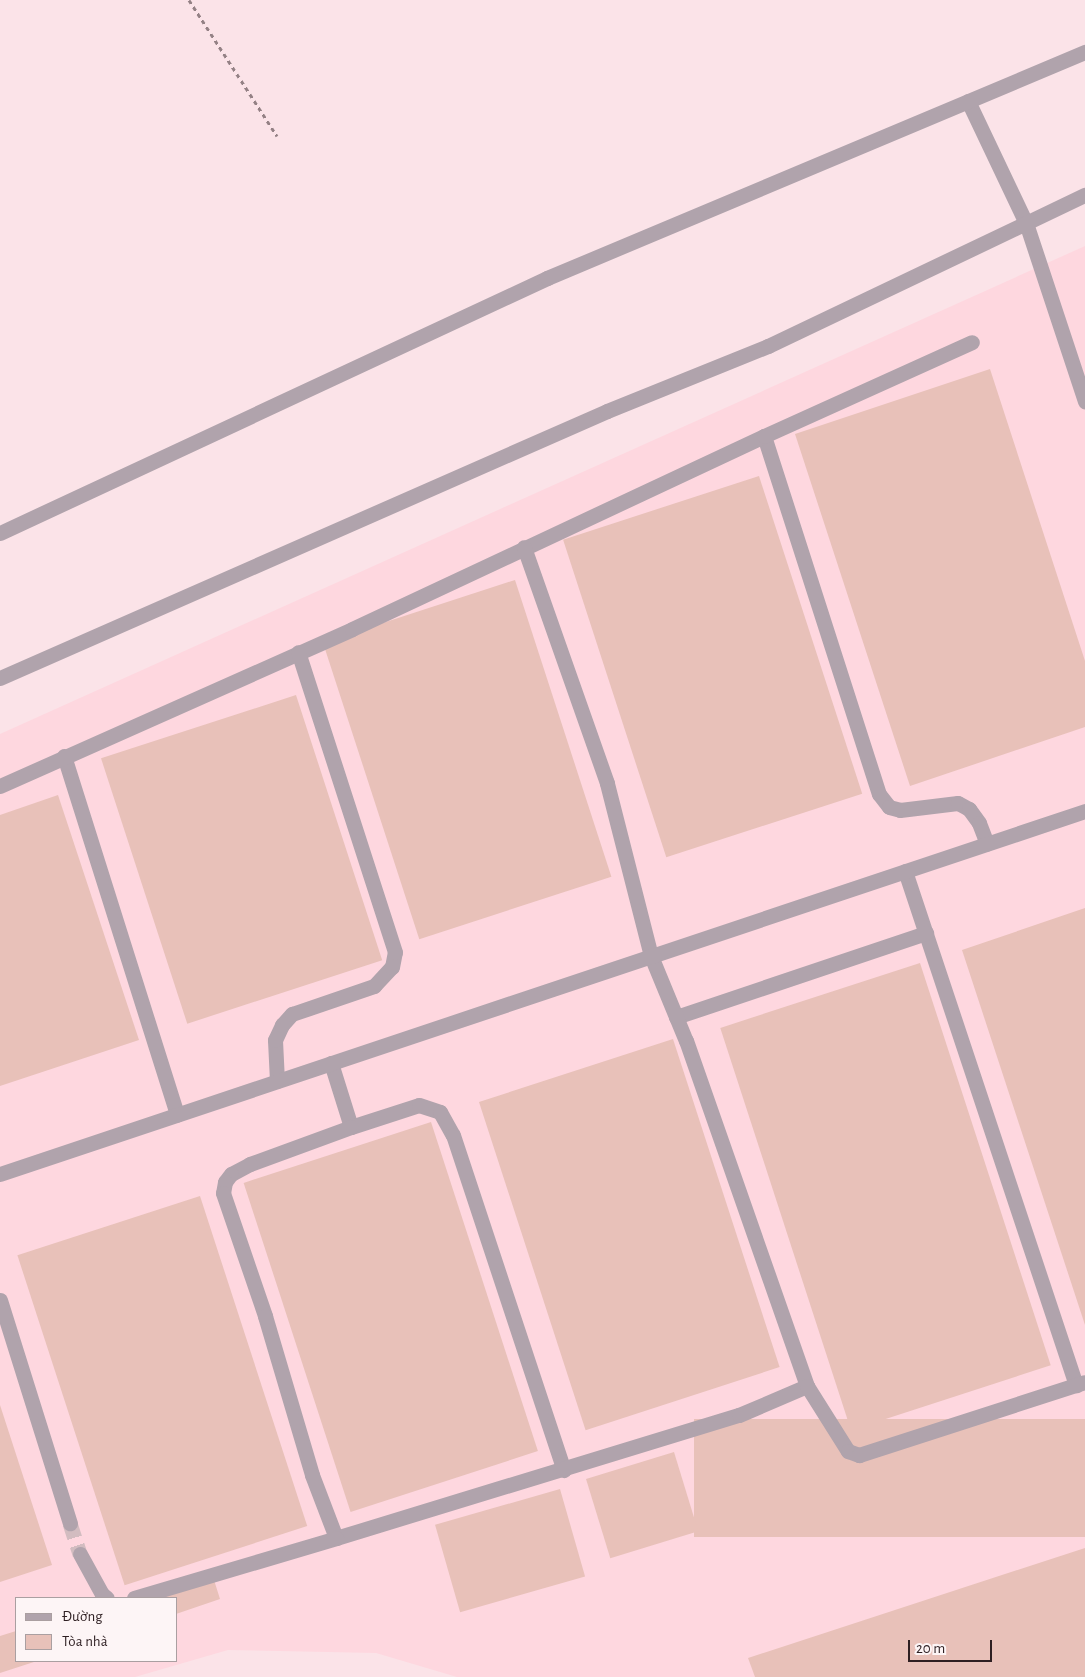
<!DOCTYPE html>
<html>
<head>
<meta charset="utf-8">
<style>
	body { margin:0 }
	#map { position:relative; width:1085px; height:1677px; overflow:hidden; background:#fbe3e8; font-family:"Alegreya Sans",sans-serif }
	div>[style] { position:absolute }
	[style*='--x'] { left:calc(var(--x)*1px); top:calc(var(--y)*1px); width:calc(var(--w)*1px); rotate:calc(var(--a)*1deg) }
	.built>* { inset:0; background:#fed7df }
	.building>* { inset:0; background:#e8c1b9; transform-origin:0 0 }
	.minor-tunnel>* { height:15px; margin-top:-7.5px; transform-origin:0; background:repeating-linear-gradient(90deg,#d2bcc0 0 15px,transparent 0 23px) }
	.path>* { height:3px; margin-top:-1.5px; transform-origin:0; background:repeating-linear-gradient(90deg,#948185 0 4px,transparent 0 8px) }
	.minor>* { height:15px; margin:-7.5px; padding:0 7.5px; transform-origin:7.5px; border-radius:7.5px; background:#b0a3ac }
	span { translate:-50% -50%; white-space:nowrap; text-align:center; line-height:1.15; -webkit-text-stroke:4px #fdf5f6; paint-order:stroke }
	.legend { position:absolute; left:15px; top:1597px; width:162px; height:65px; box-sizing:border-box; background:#fdf5f6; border:1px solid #aa9fa1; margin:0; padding:6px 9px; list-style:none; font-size:15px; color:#2e1f22 }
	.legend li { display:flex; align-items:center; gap:10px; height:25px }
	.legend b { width:25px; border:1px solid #aa9fa1 }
	.scale { position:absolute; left:908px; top:1640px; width:84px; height:22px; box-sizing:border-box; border:2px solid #2e1f22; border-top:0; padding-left:6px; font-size:15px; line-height:18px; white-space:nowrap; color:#2e1f22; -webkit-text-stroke:4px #fdf5f6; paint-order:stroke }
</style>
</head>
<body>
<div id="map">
	<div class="built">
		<div style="clip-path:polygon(evenodd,1085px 246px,1085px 1677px,457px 1677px,376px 1653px,228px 1650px,135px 1677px,0 1677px,0 734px,1085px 246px,16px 1598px,176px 1598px,176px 1661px,16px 1661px,16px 1598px)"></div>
	</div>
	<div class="building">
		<div style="clip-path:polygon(990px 369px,1085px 661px,1085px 727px,910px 786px,795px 434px)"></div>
		<div style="left:759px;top:476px;width:334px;height:206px;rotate:72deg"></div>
		<div style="left:515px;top:580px;width:312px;height:202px;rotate:72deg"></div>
		<div style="left:296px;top:695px;width:279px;height:205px;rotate:72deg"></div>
		<div style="clip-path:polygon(58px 795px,139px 1040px,0 1086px,0 815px)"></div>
		<div style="clip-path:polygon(1085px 908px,1085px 1325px,962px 950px)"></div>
		<div style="left:920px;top:963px;width:423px;height:210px;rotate:72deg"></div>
		<div style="left:673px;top:1039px;width:345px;height:204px;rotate:72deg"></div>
		<div style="left:431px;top:1122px;width:346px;height:197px;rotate:72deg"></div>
		<div style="left:200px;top:1196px;width:347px;height:192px;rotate:72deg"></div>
		<div style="clip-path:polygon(0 1405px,52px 1565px,0 1582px)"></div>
		<div style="left:1085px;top:1419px;width:118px;height:391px;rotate:90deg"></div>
		<div style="left:674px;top:1452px;width:83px;height:92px;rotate:73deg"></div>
		<div style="left:560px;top:1489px;width:91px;height:130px;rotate:74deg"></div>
		<div style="clip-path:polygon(1085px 1548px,1085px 1677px,755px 1677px,748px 1658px)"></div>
		<div style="clip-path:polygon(214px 1580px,220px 1599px,176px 1614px,176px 1598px,160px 1598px)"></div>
		<div style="clip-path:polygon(16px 1631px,16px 1661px,37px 1661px,0 1673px,0 1636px)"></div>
	</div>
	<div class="minor-tunnel">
		<div style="--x:70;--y:1523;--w:33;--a:72"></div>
	</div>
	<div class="path">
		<div style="--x:189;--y:0;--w:162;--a:57.1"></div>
	</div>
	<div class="minor">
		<div style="--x:968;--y:101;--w:135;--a:64.6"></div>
		<div style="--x:1026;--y:223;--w:188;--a:71.7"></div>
		<div style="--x:764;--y:436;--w:376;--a:72.2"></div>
		<div style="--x:879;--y:794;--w:16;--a:52"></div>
		<div style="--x:889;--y:807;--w:11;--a:15"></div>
		<div style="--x:900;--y:810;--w:58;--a:-6.9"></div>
		<div style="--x:958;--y:803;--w:13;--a:29"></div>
		<div style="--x:969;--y:809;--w:17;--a:54"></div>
		<div style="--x:979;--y:823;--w:22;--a:69"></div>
		<div style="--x:0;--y:533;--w:604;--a:-24.99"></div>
		<div style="--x:547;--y:278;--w:584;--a:-22.79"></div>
		<div style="--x:0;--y:678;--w:663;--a:-23.74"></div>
		<div style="--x:607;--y:411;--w:174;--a:-22"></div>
		<div style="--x:768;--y:346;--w:351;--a:-25.5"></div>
		<div style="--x:64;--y:756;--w:376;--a:72.5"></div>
		<div style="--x:0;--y:786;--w:385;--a:-24"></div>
		<div style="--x:352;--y:629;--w:455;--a:-25.1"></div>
		<div style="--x:764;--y:436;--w:228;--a:-24.3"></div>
		<div style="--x:905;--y:871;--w:542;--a:71.6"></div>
		<div style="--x:676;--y:1017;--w:264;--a:-18.6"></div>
		<div style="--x:331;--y:1063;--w:67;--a:72.6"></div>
		<div style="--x:351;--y:1127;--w:71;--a:-17.9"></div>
		<div style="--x:419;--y:1105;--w:22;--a:18"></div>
		<div style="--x:440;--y:1112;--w:26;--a:61"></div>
		<div style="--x:453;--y:1135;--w:353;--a:71.7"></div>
		<div style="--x:277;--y:1081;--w:41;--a:-92.8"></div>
		<div style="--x:275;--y:1040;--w:17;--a:-65"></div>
		<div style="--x:282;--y:1025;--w:15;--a:-48"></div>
		<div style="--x:292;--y:1014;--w:87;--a:-18.9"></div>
		<div style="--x:374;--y:986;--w:26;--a:-47"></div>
		<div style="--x:392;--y:967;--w:15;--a:-79"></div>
		<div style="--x:395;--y:952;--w:315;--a:-107.9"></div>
		<div style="--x:351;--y:1127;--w:108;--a:159.9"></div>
		<div style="--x:250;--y:1164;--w:21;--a:152"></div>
		<div style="--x:231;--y:1174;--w:10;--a:127"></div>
		<div style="--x:225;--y:1182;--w:11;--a:100"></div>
		<div style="--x:223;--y:1193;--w:130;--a:71.1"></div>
		<div style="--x:265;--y:1316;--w:166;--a:73.5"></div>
		<div style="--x:312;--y:1475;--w:67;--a:69.1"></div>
		<div style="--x:336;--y:1538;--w:421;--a:-17"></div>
		<div style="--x:739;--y:1415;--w:74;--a:-23.1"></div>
		<div style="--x:807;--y:1386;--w:366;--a:-109.3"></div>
		<div style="--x:686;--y:1041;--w:92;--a:-112.4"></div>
		<div style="--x:651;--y:956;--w:179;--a:-104.3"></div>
		<div style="--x:607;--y:783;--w:250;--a:-109.4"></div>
		<div style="--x:0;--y:1174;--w:1144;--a:-18.5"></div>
		<div style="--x:0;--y:1300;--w:234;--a:72.6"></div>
		<div style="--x:807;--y:1386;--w:77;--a:57.8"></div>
		<div style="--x:848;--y:1451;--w:12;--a:20"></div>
		<div style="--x:859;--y:1455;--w:237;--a:-17.9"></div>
		<div style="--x:80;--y:1554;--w:46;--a:61.2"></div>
		<div style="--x:102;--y:1594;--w:6;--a:39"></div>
		<div style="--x:134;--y:1598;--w:211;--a:-16.5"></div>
	</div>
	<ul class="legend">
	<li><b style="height:6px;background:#b0a3ac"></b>Đường</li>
	<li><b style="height:14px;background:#e8c1b9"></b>Tòa nhà</li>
	</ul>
	<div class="scale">20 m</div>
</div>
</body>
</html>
